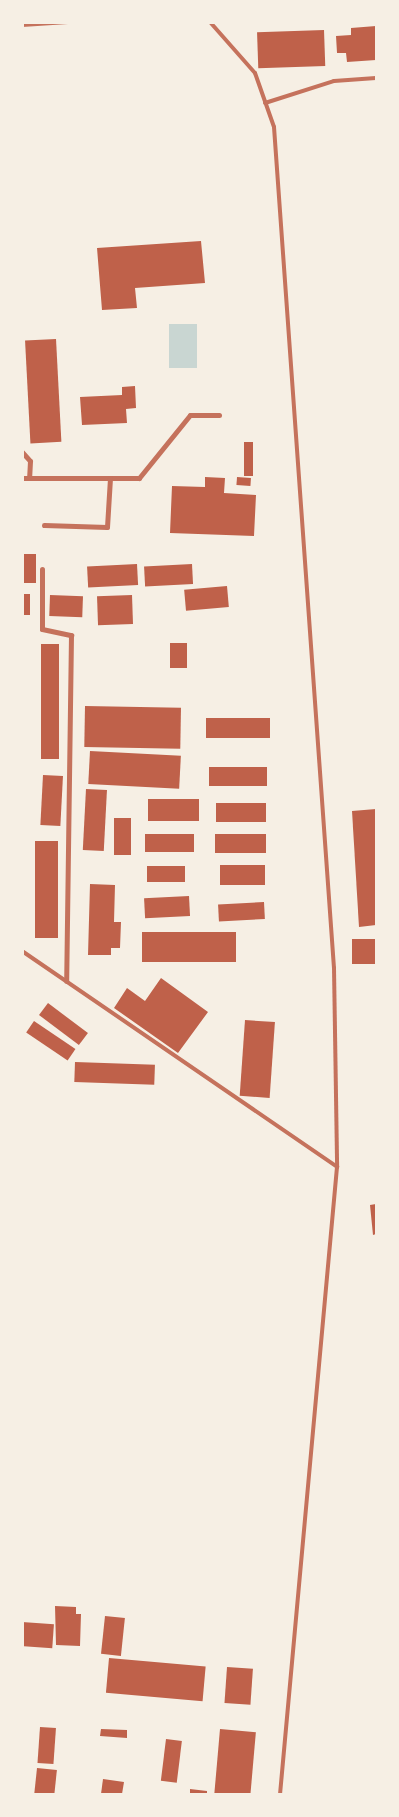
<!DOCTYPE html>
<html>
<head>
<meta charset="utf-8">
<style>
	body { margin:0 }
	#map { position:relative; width:399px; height:1817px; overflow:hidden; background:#f6efe4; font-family:Inter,sans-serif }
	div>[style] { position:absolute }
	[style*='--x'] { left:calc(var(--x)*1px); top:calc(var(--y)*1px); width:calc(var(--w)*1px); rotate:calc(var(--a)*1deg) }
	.water>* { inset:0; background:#c9d6d2; transform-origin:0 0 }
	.building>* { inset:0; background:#bf614a; transform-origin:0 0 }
	.service>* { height:4px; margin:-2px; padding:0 2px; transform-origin:2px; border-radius:2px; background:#c5725c }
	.minor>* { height:5px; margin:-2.5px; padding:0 2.5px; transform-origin:2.5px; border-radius:2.5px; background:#c5725c }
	span { translate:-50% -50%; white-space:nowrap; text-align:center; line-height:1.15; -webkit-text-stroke:5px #f6efe4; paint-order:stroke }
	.frame { position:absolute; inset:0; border:24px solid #f6efe4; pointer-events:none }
</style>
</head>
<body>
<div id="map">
	<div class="water">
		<div style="left:169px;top:324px;width:28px;height:44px"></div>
	</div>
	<div class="building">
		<div style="clip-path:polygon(376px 26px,376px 60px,347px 62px,346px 53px,337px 53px,336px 36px,351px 35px,351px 28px)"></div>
		<div style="left:324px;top:30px;width:36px;height:67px;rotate:88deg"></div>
		<div style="clip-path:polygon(201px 241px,205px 283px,135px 288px,137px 308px,102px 310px,97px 248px)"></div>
		<div style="left:56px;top:339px;width:103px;height:31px;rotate:87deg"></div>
		<div style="clip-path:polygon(135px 386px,136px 408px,126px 409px,127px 423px,82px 425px,80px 397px,122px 395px,122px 387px)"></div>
		<div style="left:244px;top:442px;width:9px;height:34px"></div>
		<div style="clip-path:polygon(205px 477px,225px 478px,224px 493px,256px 495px,254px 536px,170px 533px,172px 486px,205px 487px)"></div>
		<div style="left:237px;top:477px;width:14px;height:8px;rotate:4deg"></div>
		<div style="left:22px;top:554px;width:14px;height:29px"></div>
		<div style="left:137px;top:564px;width:21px;height:50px;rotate:87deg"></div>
		<div style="left:192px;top:564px;width:20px;height:48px;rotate:87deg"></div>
		<div style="left:227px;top:586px;width:21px;height:43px;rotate:85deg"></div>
		<div style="left:22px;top:594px;width:8px;height:21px"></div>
		<div style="left:50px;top:595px;width:33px;height:21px;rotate:2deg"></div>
		<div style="left:132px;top:595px;width:29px;height:35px;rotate:88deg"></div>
		<div style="left:187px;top:643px;width:25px;height:17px;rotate:90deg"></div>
		<div style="left:41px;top:644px;width:18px;height:115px"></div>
		<div style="left:85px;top:706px;width:96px;height:41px;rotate:1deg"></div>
		<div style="left:206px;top:718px;width:64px;height:20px"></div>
		<div style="left:90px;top:751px;width:91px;height:33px;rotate:3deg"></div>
		<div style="left:209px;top:767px;width:58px;height:19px"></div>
		<div style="left:43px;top:775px;width:20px;height:50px;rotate:3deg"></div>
		<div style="left:86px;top:789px;width:21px;height:61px;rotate:3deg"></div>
		<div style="left:148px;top:799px;width:51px;height:22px"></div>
		<div style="left:216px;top:803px;width:50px;height:19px"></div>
		<div style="clip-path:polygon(376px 809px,376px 925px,359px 927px,352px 811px)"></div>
		<div style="left:114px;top:818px;width:17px;height:37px"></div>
		<div style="left:145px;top:834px;width:49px;height:18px"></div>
		<div style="left:266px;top:834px;width:19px;height:51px;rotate:90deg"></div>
		<div style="left:35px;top:841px;width:23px;height:97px"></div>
		<div style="left:220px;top:865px;width:45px;height:20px"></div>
		<div style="left:147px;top:866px;width:38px;height:16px"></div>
		<div style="clip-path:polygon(90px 884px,115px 885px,114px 922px,121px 922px,120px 948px,111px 948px,111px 955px,88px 955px)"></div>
		<div style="left:189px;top:896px;width:20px;height:45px;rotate:87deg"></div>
		<div style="left:264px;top:902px;width:17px;height:46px;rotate:87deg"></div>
		<div style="left:142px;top:932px;width:94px;height:30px"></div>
		<div style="left:376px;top:939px;width:25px;height:24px;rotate:90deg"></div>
		<div style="clip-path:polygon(161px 978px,208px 1012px,178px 1053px,114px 1008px,127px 988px,145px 1001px)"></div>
		<div style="left:48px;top:1003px;width:50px;height:15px;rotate:37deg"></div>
		<div style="left:245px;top:1020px;width:30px;height:76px;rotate:4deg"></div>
		<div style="left:34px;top:1021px;width:50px;height:14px;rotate:34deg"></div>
		<div style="left:75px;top:1062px;width:80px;height:20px;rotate:2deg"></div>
		<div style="clip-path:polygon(376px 1204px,376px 1234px,373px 1235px,370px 1205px)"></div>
		<div style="clip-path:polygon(55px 1606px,76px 1607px,76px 1614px,81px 1614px,80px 1646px,56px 1645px)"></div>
		<div style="left:105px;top:1616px;width:20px;height:38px;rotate:6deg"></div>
		<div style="left:22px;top:1622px;width:32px;height:24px;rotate:4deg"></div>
		<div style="left:109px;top:1658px;width:97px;height:35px;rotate:5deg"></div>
		<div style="left:227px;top:1667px;width:26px;height:36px;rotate:4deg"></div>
		<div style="left:40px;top:1727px;width:16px;height:36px;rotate:4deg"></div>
		<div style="clip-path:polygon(101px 1729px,127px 1730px,127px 1738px,100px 1736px)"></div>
		<div style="left:220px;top:1729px;width:36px;height:65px;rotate:5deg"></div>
		<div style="left:166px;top:1739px;width:16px;height:42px;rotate:7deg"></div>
		<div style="left:37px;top:1768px;width:20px;height:26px;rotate:6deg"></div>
		<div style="clip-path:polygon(103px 1779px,124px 1782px,122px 1794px,101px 1794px)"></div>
		<div style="clip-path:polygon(190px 1789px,207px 1791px,207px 1794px,190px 1794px)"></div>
	</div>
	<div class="service">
		<div style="--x:210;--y:22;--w:68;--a:48.6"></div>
		<div style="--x:255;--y:73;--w:57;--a:70.6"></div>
		<div style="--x:274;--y:127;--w:843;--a:85.92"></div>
		<div style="--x:334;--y:968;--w:199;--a:89.1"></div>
		<div style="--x:337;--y:1167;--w:630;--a:95.19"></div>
		<div style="--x:22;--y:25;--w:46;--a:-3.7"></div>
		<div style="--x:265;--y:103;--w:72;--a:-17.7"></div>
		<div style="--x:334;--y:81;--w:42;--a:-4.1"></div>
		<div style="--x:22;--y:951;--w:382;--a:34.4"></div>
	</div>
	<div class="minor">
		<div style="--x:22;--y:452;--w:12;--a:48"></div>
		<div style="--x:30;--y:461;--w:17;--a:93"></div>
		<div style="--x:29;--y:478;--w:7;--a:180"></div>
		<div style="--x:29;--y:478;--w:110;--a:0"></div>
		<div style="--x:139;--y:478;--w:81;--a:-51"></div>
		<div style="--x:190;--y:415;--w:29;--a:0"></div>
		<div style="--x:44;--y:525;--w:63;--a:1.8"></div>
		<div style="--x:107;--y:527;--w:49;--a:-86.5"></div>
		<div style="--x:42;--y:569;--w:60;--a:90"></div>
		<div style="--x:42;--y:629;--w:30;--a:12"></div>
		<div style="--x:71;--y:635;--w:346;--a:90.8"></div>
	</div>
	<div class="frame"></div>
</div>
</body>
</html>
